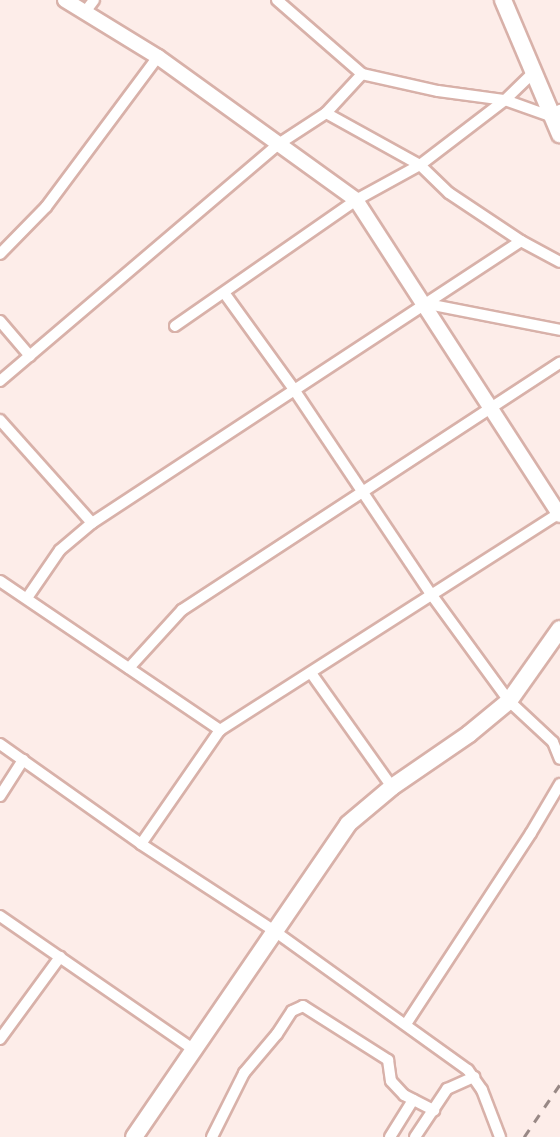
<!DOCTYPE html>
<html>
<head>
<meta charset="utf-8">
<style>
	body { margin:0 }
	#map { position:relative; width:560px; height:1137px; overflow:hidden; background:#fdede9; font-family:Karla,sans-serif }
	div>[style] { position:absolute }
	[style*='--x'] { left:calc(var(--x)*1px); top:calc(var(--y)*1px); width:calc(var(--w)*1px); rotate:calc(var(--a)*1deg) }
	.roads { filter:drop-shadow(2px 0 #d8b1a9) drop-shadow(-2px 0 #d8b1a9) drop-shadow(0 2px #d8b1a9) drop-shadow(0 -2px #d8b1a9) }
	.minor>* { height:10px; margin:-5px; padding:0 5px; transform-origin:5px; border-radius:5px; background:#fff }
	.major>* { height:14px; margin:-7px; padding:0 7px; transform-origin:7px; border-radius:7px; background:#fff }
	.highway>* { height:16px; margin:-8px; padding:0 8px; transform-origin:8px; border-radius:8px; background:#fff }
	.rail>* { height:2.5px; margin-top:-1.25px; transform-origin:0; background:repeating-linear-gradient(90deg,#988885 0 9px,transparent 0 18px) }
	span { translate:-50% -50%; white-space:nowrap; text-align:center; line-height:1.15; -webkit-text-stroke:7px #fdede9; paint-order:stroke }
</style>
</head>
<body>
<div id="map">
	<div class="roads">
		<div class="minor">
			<div style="--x:277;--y:0;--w:113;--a:41"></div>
			<div style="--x:362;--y:74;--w:78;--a:12.6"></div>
			<div style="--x:438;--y:91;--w:68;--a:7.7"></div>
			<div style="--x:505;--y:100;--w:48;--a:19.6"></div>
			<div style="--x:550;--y:116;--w:12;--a:-31"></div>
			<div style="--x:85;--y:12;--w:15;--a:-53"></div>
			<div style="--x:326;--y:113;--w:107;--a:29"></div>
			<div style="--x:420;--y:165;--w:40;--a:44"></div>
			<div style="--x:449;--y:193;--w:87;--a:33.7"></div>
			<div style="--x:521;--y:241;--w:44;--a:28.3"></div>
			<div style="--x:0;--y:254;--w:66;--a:-45.6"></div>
			<div style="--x:46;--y:207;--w:187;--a:-53.3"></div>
			<div style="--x:225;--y:294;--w:116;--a:54.1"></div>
			<div style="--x:293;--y:388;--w:248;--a:56.2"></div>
			<div style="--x:431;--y:594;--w:132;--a:53.9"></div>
			<div style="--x:509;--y:701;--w:60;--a:43"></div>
			<div style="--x:553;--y:742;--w:18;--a:68"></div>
			<div style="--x:423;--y:303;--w:140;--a:11.1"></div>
			<div style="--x:0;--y:321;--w:46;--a:49.4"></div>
			<div style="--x:175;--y:326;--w:221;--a:-34.8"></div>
			<div style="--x:356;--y:200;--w:73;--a:-28.7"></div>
			<div style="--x:420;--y:165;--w:107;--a:-37.4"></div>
			<div style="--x:505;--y:100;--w:40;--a:-44"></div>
			<div style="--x:0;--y:381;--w:364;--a:-40.4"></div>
			<div style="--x:277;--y:145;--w:59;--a:-33.1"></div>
			<div style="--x:326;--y:113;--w:53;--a:-47.3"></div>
			<div style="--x:0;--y:420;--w:138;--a:48.2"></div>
			<div style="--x:0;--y:581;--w:266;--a:34.1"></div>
			<div style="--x:27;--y:598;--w:58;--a:-55.5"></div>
			<div style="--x:60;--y:550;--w:42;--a:-40.2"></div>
			<div style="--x:92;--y:523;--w:513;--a:-33.32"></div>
			<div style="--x:129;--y:668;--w:79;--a:-47.6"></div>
			<div style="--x:182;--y:610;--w:452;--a:-33.2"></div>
			<div style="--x:311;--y:673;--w:140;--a:54.6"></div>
			<div style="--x:0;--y:744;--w:173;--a:35.3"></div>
			<div style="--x:141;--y:844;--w:158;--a:33.1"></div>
			<div style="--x:273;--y:930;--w:240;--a:35.7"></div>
			<div style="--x:468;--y:1070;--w:24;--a:55"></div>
			<div style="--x:482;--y:1090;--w:50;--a:69"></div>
			<div style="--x:0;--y:796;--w:43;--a:-57.4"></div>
			<div style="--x:141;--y:844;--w:139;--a:-55.3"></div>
			<div style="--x:220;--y:730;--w:403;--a:-32.6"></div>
			<div style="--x:0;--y:916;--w:234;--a:34.6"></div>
			<div style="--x:406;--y:1024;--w:228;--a:-56.8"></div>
			<div style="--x:531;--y:833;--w:57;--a:-59.4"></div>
			<div style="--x:0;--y:1039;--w:102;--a:-53.8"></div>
			<div style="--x:212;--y:1137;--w:72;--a:-63.4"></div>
			<div style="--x:244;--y:1073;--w:51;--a:-49.8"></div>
			<div style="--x:277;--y:1034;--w:27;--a:-57"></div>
			<div style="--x:292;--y:1011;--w:12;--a:-24"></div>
			<div style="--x:303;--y:1006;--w:101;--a:32.4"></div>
			<div style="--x:388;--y:1060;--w:21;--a:82"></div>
			<div style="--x:391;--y:1081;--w:19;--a:47"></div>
			<div style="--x:404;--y:1095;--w:34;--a:27"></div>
			<div style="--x:390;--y:1137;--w:44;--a:-58.1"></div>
			<div style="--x:415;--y:1137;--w:58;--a:-56.3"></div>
			<div style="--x:447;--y:1089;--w:30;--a:-24"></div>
		</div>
		<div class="major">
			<div style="--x:65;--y:0;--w:109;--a:31.5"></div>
			<div style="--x:158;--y:57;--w:244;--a:35.8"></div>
			<div style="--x:356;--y:200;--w:375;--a:57.1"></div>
		</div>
		<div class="highway">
			<div style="--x:503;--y:0;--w:146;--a:67"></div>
			<div style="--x:134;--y:1137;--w:379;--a:-55.6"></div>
			<div style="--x:348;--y:824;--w:57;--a:-40.1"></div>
			<div style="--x:392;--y:787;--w:93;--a:-34.5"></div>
			<div style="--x:469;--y:734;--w:52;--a:-39.5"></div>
			<div style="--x:509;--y:701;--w:88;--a:-54.7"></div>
		</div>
	</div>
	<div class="rail">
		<div style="--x:524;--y:1137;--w:64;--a:-55.8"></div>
	</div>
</div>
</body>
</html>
